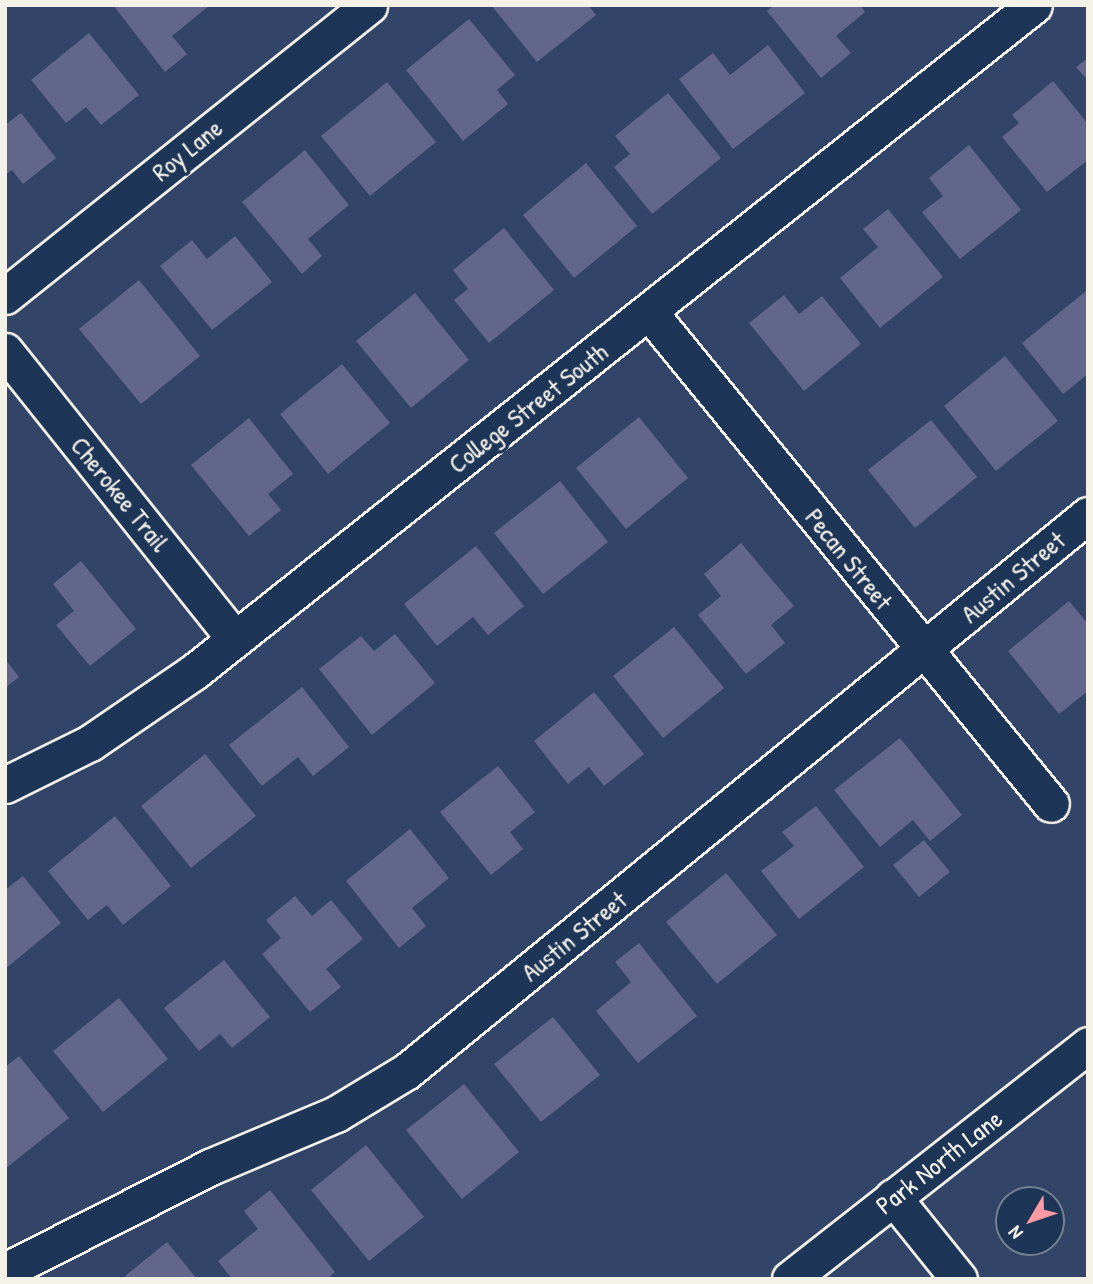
<!DOCTYPE html>
<html>
<head>
<meta charset="utf-8">
<style>
	body { margin:0 }
	#map { position:relative; width:1093px; height:1284px; overflow:hidden; background:#324467; font-family:"Patrick Hand",sans-serif }
	div>[style] { position:absolute }
	[style*='--x'] { left:calc(var(--x)*1px); top:calc(var(--y)*1px); width:calc(var(--w)*1px); rotate:calc(var(--a)*1deg) }
	.building>* { inset:0; background:#62668b }
	.roads { filter:drop-shadow(2px 0 #f4f1e8) drop-shadow(-2px 0 #f4f1e8) drop-shadow(0 2px #f4f1e8) drop-shadow(0 -2px #f4f1e8) }
	.minor>* { height:35px; margin:-17.5px; padding:0 17.5px; transform-origin:17.5px; border-radius:17.5px; background:#1d3557 }
	span { translate:-50% -50%; white-space:nowrap; text-align:center; line-height:1.15; -webkit-text-stroke:7px #1d3557; paint-order:stroke }
	.street-label { font-size:26px; color:#f4f1e8 }
	.frame { position:absolute; inset:0; border:7px solid #f4f1e8; pointer-events:none }
	.north { position:absolute; left:995px; top:1186px; width:70px; height:70px; box-sizing:border-box; background:#1d3557; border:2px solid #738091; border-radius:50%; rotate:231deg; font-size:19px; font-weight:700; line-height:28px; text-align:center; color:#f4f1e8 }
	.north::after { content:''; display:block; margin:auto; width:24px; height:32px; background:#ff9aa2; clip-path:polygon(50% 0,100% 100%,50% 72%,0 100%) }
</style>
</head>
<body>
<div id="map">
	<div class="building">
		<div style="clip-path:polygon(113px 5px,210px 5px,172px 36px,187px 54px,165px 72px)"></div>
		<div style="clip-path:polygon(491px 5px,588px 5px,596px 15px,537px 62px)"></div>
		<div style="clip-path:polygon(774px 5px,860px 5px,865px 12px,836px 36px,851px 53px,821px 78px,767px 11px)"></div>
		<div style="clip-path:polygon(469px 19px,515px 75px,497px 90px,508px 104px,463px 141px,406px 70px)"></div>
		<div style="clip-path:polygon(89px 33px,139px 95px,101px 125px,86px 107px,66px 123px,31px 80px)"></div>
		<div style="clip-path:polygon(768px 45px,805px 93px,733px 149px,679px 79px,713px 53px,730px 75px)"></div>
		<div style="clip-path:polygon(1088px 58px,1088px 81px,1076px 67px)"></div>
		<div style="clip-path:polygon(1053px 81px,1088px 124px,1088px 160px,1047px 192px,1002px 137px,1019px 123px,1012px 115px)"></div>
		<div style="clip-path:polygon(387px 82px,436px 142px,370px 196px,321px 136px)"></div>
		<div style="clip-path:polygon(668px 93px,721px 158px,652px 214px,614px 167px,630px 154px,615px 136px)"></div>
		<div style="clip-path:polygon(21px 113px,56px 158px,23px 184px,12px 170px,5px 175px,5px 125px)"></div>
		<div style="clip-path:polygon(969px 145px,1021px 210px,960px 259px,922px 212px,943px 196px,929px 178px)"></div>
		<div style="clip-path:polygon(305px 150px,349px 205px,308px 239px,322px 256px,302px 274px,242px 202px)"></div>
		<div style="clip-path:polygon(586px 163px,637px 226px,574px 278px,523px 215px)"></div>
		<div style="clip-path:polygon(888px 209px,943px 277px,880px 328px,840px 278px,878px 247px,863px 229px)"></div>
		<div style="clip-path:polygon(504px 228px,554px 290px,489px 343px,454px 300px,468px 289px,453px 270px)"></div>
		<div style="clip-path:polygon(235px 236px,272px 282px,212px 330px,160px 266px,192px 240px,207px 259px)"></div>
		<div style="clip-path:polygon(139px 280px,200px 356px,141px 404px,79px 329px)"></div>
		<div style="clip-path:polygon(1086px 291px,1088px 374px,1063px 394px,1022px 343px)"></div>
		<div style="clip-path:polygon(415px 293px,469px 360px,411px 408px,356px 341px)"></div>
		<div style="clip-path:polygon(784px 295px,799px 314px,822px 296px,861px 344px,804px 391px,749px 323px)"></div>
		<div style="clip-path:polygon(1005px 356px,1058px 421px,996px 471px,944px 406px)"></div>
		<div style="clip-path:polygon(342px 364px,390px 423px,328px 474px,280px 414px)"></div>
		<div style="clip-path:polygon(639px 417px,688px 478px,626px 529px,576px 468px)"></div>
		<div style="clip-path:polygon(249px 418px,293px 474px,268px 494px,281px 510px,249px 536px,191px 465px)"></div>
		<div style="clip-path:polygon(931px 420px,977px 477px,915px 528px,868px 470px)"></div>
		<div style="clip-path:polygon(560px 481px,608px 542px,543px 594px,494px 533px)"></div>
		<div style="clip-path:polygon(741px 543px,794px 606px,771px 625px,785px 643px,746px 674px,698px 615px,721px 596px,704px 574px)"></div>
		<div style="clip-path:polygon(476px 546px,524px 606px,488px 635px,473px 617px,437px 646px,404px 604px)"></div>
		<div style="clip-path:polygon(81px 561px,136px 629px,90px 666px,56px 625px,74px 611px,53px 584px)"></div>
		<div style="clip-path:polygon(1069px 601px,1088px 624px,1088px 691px,1059px 714px,1008px 651px)"></div>
		<div style="clip-path:polygon(674px 627px,724px 688px,663px 738px,613px 676px)"></div>
		<div style="clip-path:polygon(395px 634px,435px 683px,372px 735px,319px 669px,361px 636px,374px 651px)"></div>
		<div style="clip-path:polygon(5px 659px,19px 677px,5px 688px)"></div>
		<div style="clip-path:polygon(302px 687px,349px 747px,313px 776px,298px 757px,262px 786px,229px 745px)"></div>
		<div style="clip-path:polygon(594px 692px,644px 754px,604px 786px,589px 767px,568px 784px,534px 741px)"></div>
		<div style="clip-path:polygon(900px 738px,962px 815px,930px 841px,913px 820px,880px 847px,834px 790px)"></div>
		<div style="clip-path:polygon(205px 754px,256px 816px,191px 868px,141px 806px)"></div>
		<div style="clip-path:polygon(498px 766px,535px 812px,510px 832px,523px 849px,491px 875px,440px 812px)"></div>
		<div style="clip-path:polygon(816px 806px,864px 867px,799px 919px,761px 871px,794px 846px,782px 832px)"></div>
		<div style="clip-path:polygon(115px 816px,171px 886px,123px 925px,107px 905px,88px 920px,48px 871px)"></div>
		<div style="clip-path:polygon(410px 829px,449px 878px,412px 908px,426px 926px,399px 948px,346px 881px)"></div>
		<div style="clip-path:polygon(924px 840px,950px 872px,919px 897px,893px 865px)"></div>
		<div style="clip-path:polygon(726px 873px,777px 935px,717px 984px,666px 922px)"></div>
		<div style="clip-path:polygon(23px 876px,61px 923px,5px 969px,5px 890px)"></div>
		<div style="clip-path:polygon(295px 896px,312px 916px,331px 900px,363px 939px,326px 969px,341px 987px,310px 1012px,262px 954px,281px 938px,266px 920px)"></div>
		<div style="clip-path:polygon(639px 943px,697px 1016px,638px 1063px,596px 1011px,631px 982px,615px 962px)"></div>
		<div style="clip-path:polygon(224px 960px,270px 1017px,232px 1048px,220px 1034px,199px 1051px,164px 1008px)"></div>
		<div style="clip-path:polygon(119px 998px,168px 1059px,103px 1112px,53px 1051px)"></div>
		<div style="clip-path:polygon(553px 1017px,600px 1075px,541px 1122px,494px 1064px)"></div>
		<div style="clip-path:polygon(19px 1056px,69px 1118px,5px 1169px,5px 1067px)"></div>
		<div style="clip-path:polygon(464px 1084px,519px 1152px,462px 1199px,406px 1130px)"></div>
		<div style="clip-path:polygon(366px 1145px,424px 1217px,369px 1261px,311px 1190px)"></div>
		<div style="clip-path:polygon(270px 1190px,335px 1272px,327px 1279px,232px 1279px,218px 1261px,258px 1229px,244px 1211px)"></div>
		<div style="clip-path:polygon(167px 1242px,197px 1279px,127px 1279px,125px 1276px)"></div>
	</div>
	<div class="roads">
		<div class="minor">
			<div style="--x:5;--y:296;--w:466;--a:-38.6"></div>
			<div style="--x:649;--y:312;--w:635;--a:50.75"></div>
			<div style="--x:5;--y:351;--w:367;--a:51.4"></div>
			<div style="--x:5;--y:785;--w:95;--a:-26.3"></div>
			<div style="--x:90;--y:743;--w:127;--a:-34.4"></div>
			<div style="--x:195;--y:671;--w:1071;--a:-38.44"></div>
			<div style="--x:893;--y:1197;--w:105;--a:51.2"></div>
			<div style="--x:5;--y:1271;--w:230;--a:-26.9"></div>
			<div style="--x:210;--y:1167;--w:137;--a:-22.8"></div>
			<div style="--x:336;--y:1114;--w:83;--a:-31.2"></div>
			<div style="--x:407;--y:1071;--w:879;--a:-39.23"></div>
			<div style="--x:790;--y:1279;--w:379;--a:-38.1"></div>
		</div>
	</div>
	<div class="street-label">
		<span style="left:187px;top:150px;rotate:-39deg">Roy Lane</span>
		<span style="left:528px;top:408px;rotate:-38deg">College Street South</span>
		<span style="left:120px;top:494px;rotate:51deg">Cherokee Trail</span>
		<span style="left:849px;top:559px;rotate:51deg">Pecan Street</span>
		<span style="left:1013px;top:577px;rotate:-40deg">Austin Street</span>
		<span style="left:574px;top:936px;rotate:-39deg">Austin Street</span>
		<span style="left:939px;top:1162px;rotate:-38deg">Park North Lane</span>
	</div>
	<div class="frame"></div>
	<div class="north">N</div>
</div>
</body>
</html>
